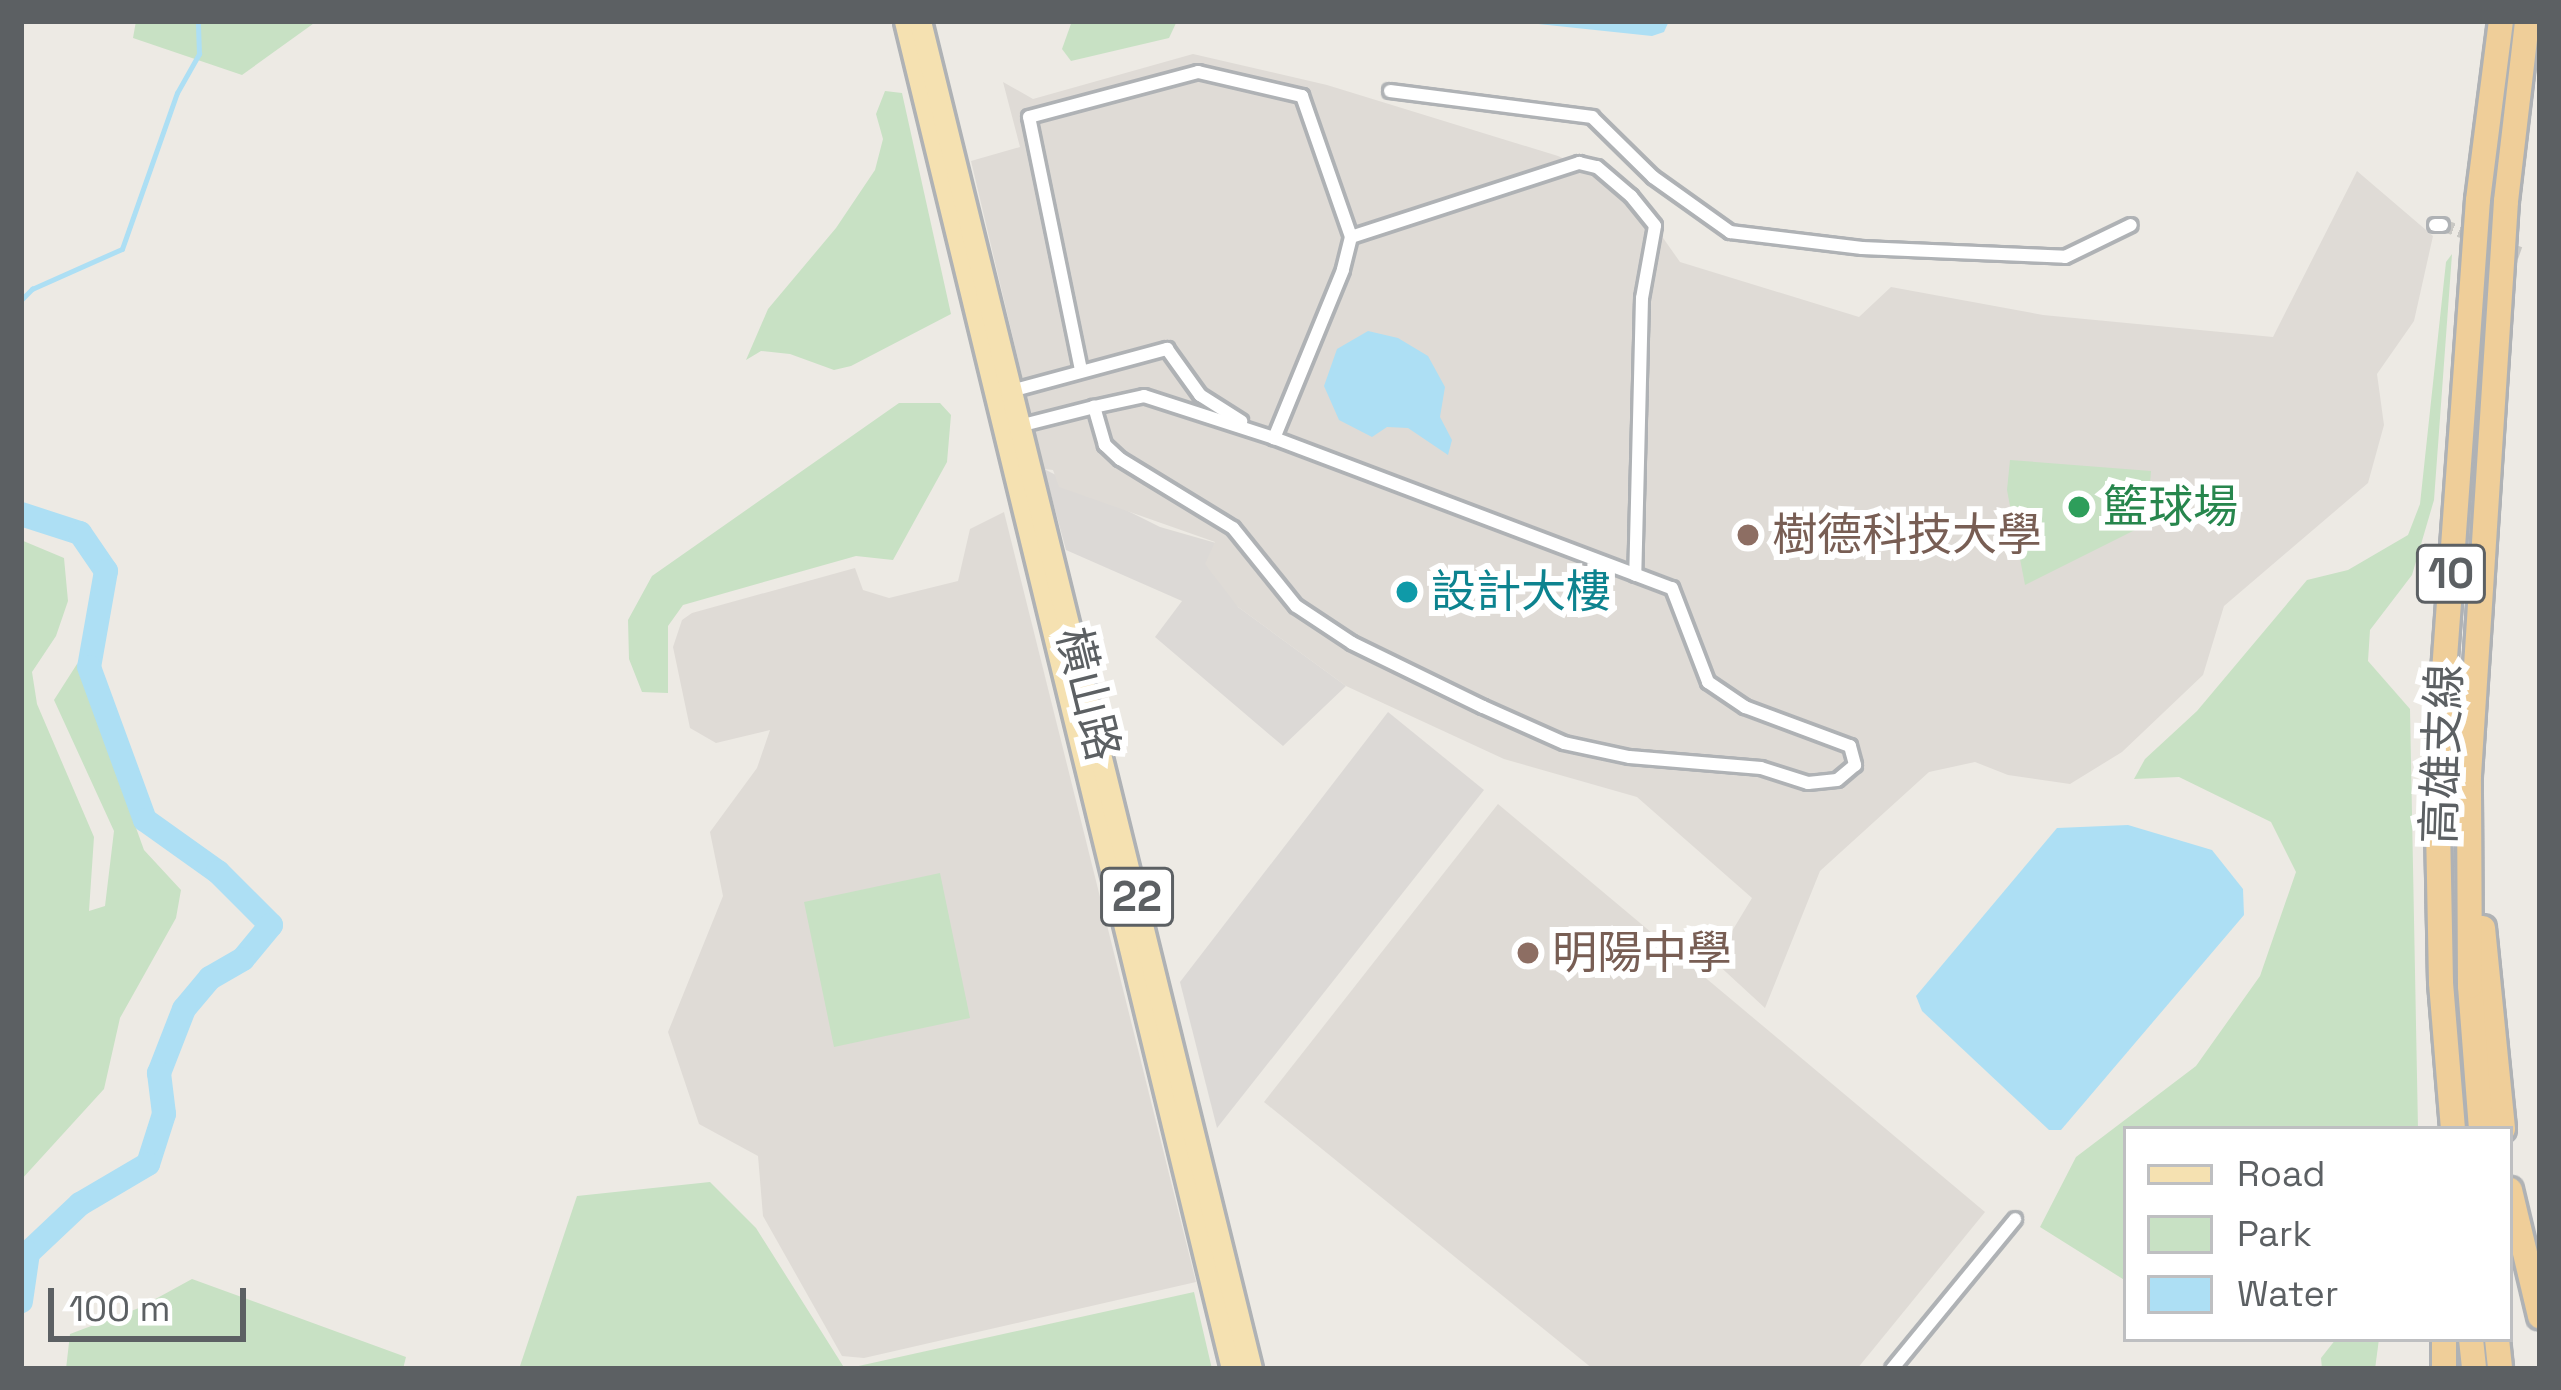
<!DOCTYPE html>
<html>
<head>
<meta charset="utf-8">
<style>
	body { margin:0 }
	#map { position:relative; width:2561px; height:1390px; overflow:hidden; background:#edeae4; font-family:"Space Grotesk","Noto Sans TC",sans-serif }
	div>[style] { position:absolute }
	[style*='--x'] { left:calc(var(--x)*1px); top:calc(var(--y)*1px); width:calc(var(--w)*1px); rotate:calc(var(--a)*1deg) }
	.industrial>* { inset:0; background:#dcd9d6 }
	.education>* { inset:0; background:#dfdbd6 }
	.green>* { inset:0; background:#c8e1c4 }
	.water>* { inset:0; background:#addff4 }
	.stream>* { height:4.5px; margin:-2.25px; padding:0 2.25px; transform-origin:2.25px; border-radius:2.25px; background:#addff4 }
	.river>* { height:24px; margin:-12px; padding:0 12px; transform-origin:12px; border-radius:12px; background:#addff4 }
	.street-tunnel>* { height:12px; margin-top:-6px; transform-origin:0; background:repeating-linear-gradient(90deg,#c9c8c4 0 12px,transparent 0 18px) }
	.roads { filter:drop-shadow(3px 0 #afb2b5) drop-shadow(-3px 0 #afb2b5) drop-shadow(0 3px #afb2b5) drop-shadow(0 -3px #afb2b5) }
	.street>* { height:12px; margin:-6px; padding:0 6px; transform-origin:6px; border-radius:6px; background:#fff }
	.primary>* { height:21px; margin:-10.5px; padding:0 10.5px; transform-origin:10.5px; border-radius:10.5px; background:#f5e1b1 }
	.highway>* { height:24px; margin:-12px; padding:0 12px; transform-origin:12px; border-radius:12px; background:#efce99 }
	.dots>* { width:33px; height:33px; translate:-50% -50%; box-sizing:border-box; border:6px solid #fff; border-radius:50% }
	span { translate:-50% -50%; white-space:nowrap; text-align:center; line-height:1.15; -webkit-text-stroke:12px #fff; paint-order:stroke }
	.shield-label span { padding:3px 9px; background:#fff; border:3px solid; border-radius:9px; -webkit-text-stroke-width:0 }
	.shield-label { font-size:42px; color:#5c6063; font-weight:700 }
	.leisure-label { font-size:45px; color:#27864d }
	.left { translate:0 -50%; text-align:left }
	.education-label { font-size:45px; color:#785e54 }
	.culture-label { font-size:45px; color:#0d838f }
	.street-label { font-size:45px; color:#5c6063 }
	.frame { position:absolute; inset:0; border:24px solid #5c6063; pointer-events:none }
	.legend { position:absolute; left:2123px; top:1126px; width:390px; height:216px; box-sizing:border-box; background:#fff; border:3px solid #bebfc1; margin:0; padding:15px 21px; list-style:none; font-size:36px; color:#5c6063 }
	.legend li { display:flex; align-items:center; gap:24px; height:60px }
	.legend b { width:60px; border:3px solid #bebfc1 }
	.scale { position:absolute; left:48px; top:1288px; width:198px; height:54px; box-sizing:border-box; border:6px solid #5c6063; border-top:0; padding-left:15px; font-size:36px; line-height:42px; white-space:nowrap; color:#5c6063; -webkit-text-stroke:9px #fff; paint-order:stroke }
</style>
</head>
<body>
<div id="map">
	<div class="industrial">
		<div style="clip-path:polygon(1044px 469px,1160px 527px,1216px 543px,1238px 607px,1346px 686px,1283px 746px,1155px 637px,1182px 601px,1066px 550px)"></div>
		<div style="clip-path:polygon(1388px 712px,1484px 790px,1217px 1128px,1180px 982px)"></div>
	</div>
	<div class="education">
		<div style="clip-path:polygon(1193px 54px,1327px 85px,1558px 156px,1630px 191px,1680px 262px,1859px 317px,1891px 287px,2043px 315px,2273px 337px,2357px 171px,2433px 236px,2414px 321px,2377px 374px,2384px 425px,2368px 483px,2224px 606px,2203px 675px,2122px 752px,2070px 784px,2008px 775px,1975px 762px,1929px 772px,1820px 871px,1765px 1008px,1714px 961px,1752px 898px,1637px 797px,1504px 759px,1346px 686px,1238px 607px,1205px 564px,1215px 542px,1059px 487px,1053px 470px,1044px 469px,971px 161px,1020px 147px,1003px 82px,1033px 99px)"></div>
		<div style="clip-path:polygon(1004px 512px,1196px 1282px,864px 1358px,842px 1356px,763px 1216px,758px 1156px,699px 1124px,668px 1032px,723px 896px,710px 832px,757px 768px,770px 730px,716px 743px,690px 728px,673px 647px,682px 620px,692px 613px,855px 568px,863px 590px,889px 598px,958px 581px,970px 529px)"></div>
		<div style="clip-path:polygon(1498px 804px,1985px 1212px,1857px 1369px,1593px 1369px,1264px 1102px)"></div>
	</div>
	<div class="green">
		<div style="clip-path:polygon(136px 21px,317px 21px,242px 75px,133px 38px)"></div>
		<div style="clip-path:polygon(1072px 21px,1177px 21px,1169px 38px,1071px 61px,1062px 49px)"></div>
		<div style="clip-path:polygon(885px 91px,902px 93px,951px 314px,851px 366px,834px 370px,790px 354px,761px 351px,746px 360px,768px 309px,836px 228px,875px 170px,883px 139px,876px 114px)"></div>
		<div style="clip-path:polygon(2452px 254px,2434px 500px,2412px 575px,2370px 630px,2368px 661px,2410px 709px,2418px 1129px,2126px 1129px,2126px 1281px,2040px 1227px,2076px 1157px,2196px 1066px,2260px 976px,2296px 872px,2271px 822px,2179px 777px,2134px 779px,2145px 759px,2197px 711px,2307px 580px,2348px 570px,2408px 535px,2420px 504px,2446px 262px)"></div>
		<div style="clip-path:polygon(899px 403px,940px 403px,951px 415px,947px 462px,893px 560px,856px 556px,683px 605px,668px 626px,668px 693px,642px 692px,629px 659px,628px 620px,652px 576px)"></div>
		<div style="clip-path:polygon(2010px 460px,2151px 471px,2147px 524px,2025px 585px,2007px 490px)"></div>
		<div style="clip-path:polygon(21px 540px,64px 558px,68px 601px,56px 636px,32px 672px,37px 704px,94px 837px,89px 911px,105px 906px,114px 831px,54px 700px,77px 664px,144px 850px,181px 890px,176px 918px,120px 1018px,104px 1089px,21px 1180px)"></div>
		<div style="clip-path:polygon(940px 873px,970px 1018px,834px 1047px,804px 902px)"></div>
		<div style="clip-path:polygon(710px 1182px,756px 1228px,845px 1369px,1194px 1292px,1212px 1369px,519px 1369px,577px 1196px)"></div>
		<div style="clip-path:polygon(192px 1279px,406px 1357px,403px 1369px,66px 1369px,70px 1334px,139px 1308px)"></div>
		<div style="clip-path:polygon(2336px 1339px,2379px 1339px,2375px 1369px,2322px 1369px,2321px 1358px)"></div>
	</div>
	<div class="water">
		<div style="clip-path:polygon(1511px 21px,1669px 21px,1664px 32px,1652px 36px)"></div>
		<div style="clip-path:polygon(1368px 331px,1398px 338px,1428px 356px,1445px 387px,1440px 417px,1452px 440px,1448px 455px,1408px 428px,1387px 427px,1372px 437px,1339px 420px,1324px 386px,1337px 349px)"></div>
		<div style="clip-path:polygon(2128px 825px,2212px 850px,2243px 889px,2244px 915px,2061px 1130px,2049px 1130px,1922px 1011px,1916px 996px,2057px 828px)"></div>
	</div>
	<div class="stream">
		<div style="--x:21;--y:300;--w:16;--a:-45"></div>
		<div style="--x:32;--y:289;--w:98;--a:-24"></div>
		<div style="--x:122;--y:249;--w:165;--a:-70.6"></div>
		<div style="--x:177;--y:93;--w:45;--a:-60.6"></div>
		<div style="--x:199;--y:54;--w:33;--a:-92"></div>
	</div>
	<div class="river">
		<div style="--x:21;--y:514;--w:62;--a:17.9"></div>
		<div style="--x:80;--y:533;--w:46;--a:55.6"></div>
		<div style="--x:106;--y:571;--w:97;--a:100"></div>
		<div style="--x:89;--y:667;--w:163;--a:69.9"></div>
		<div style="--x:145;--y:820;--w:90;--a:35.5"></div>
		<div style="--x:218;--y:872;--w:75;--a:45"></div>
		<div style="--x:271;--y:925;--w:44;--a:129.5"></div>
		<div style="--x:243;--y:959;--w:38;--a:150"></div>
		<div style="--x:210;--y:978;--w:40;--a:130"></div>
		<div style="--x:184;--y:1009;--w:69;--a:111.3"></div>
		<div style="--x:159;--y:1073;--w:41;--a:83"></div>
		<div style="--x:164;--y:1114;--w:52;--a:107.7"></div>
		<div style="--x:148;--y:1164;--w:79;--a:149.5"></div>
		<div style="--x:80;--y:1204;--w:71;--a:136.7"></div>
		<div style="--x:28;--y:1253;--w:49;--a:98.3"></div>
	</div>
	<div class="street-tunnel">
		<div style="--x:2442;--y:225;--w:83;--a:19.7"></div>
	</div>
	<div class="roads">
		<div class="street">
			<div style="--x:1390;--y:91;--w:204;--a:7.3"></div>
			<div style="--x:1592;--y:117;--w:86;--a:44.5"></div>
			<div style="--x:1653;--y:177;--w:95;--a:35.5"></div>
			<div style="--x:1730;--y:232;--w:133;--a:6.9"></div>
			<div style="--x:1862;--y:248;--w:203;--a:2.5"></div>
			<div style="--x:2065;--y:257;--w:73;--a:-25.9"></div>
			<div style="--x:2435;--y:225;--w:7;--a:0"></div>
			<div style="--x:1351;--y:237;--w:240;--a:-18"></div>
			<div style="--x:1579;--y:163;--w:18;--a:13"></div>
			<div style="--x:1597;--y:167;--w:45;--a:40.5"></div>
			<div style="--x:1631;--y:196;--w:38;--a:51"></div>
			<div style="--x:1655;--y:226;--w:73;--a:100.2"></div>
			<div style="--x:1642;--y:298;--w:277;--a:91.4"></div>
			<div style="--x:1081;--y:370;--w:258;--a:-101.6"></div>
			<div style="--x:1029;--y:117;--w:175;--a:-14.9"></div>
			<div style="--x:1198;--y:72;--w:107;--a:13"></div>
			<div style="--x:1302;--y:96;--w:149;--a:70.8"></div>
			<div style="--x:1351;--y:237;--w:34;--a:104"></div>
			<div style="--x:1343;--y:270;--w:182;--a:112.3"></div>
			<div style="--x:1011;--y:391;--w:162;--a:-15.1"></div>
			<div style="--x:1167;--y:349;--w:57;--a:54.3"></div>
			<div style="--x:1200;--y:395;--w:49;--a:32.4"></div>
			<div style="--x:1019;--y:426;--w:77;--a:-14.2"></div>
			<div style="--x:1094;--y:407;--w:51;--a:-12.4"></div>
			<div style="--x:1144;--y:396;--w:137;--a:17.9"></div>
			<div style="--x:1274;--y:438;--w:425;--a:20.7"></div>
			<div style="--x:1672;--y:588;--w:101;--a:69"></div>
			<div style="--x:1708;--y:682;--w:45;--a:34"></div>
			<div style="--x:1745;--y:707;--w:112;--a:20.4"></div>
			<div style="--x:1850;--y:746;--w:20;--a:75"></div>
			<div style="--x:1855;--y:765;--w:23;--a:140"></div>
			<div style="--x:1837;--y:780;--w:29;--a:174"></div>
			<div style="--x:1808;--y:783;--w:49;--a:-162.3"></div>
			<div style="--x:1761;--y:768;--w:132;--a:-175.2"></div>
			<div style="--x:1629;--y:757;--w:66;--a:-167.8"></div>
			<div style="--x:1564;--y:743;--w:89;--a:-156"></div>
			<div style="--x:1483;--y:707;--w:146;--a:-154"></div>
			<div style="--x:1352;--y:643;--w:67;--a:-146.5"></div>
			<div style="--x:1296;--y:606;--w:100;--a:-128.9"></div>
			<div style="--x:1233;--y:528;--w:132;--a:-148.6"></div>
			<div style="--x:1120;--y:459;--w:21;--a:-137"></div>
			<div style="--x:1105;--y:445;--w:40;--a:-106"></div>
			<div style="--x:1892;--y:1369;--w:194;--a:-50.6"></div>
		</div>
		<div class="primary">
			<div style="--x:905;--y:21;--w:1387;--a:76.36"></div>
			<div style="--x:920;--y:21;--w:1388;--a:76.2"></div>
		</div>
		<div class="highway">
			<div style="--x:2483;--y:928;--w:202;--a:84.3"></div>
			<div style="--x:2453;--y:1129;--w:147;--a:-94.7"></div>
			<div style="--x:2441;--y:982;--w:213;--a:-91.1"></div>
			<div style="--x:2437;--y:769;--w:570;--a:-85.88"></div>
			<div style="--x:2478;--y:200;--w:180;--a:-82.7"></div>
			<div style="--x:2481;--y:1129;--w:143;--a:-94.4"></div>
			<div style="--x:2470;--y:986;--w:211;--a:-90.3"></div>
			<div style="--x:2469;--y:775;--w:575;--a:-86.31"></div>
			<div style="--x:2506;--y:201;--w:181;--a:-83.3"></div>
			<div style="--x:2510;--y:1190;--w:130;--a:76.6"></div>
			<div style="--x:2444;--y:1339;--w:30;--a:90"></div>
			<div style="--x:2471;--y:1339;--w:30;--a:84"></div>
			<div style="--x:2497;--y:1339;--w:30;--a:84"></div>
		</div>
	</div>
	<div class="dots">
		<div style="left:2079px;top:507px;background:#2e9e5b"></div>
		<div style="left:1748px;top:535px;background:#8d6e63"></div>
		<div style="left:1407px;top:592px;background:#0f9aa8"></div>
		<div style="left:1528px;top:953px;background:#8d6e63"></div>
	</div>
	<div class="shield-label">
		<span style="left:2451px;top:574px">10</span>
		<span style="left:1137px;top:897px">22</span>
	</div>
	<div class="leisure-label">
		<span class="left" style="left:2103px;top:507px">籃球場</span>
	</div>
	<div class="education-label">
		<span class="left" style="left:1772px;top:535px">樹德科技大學</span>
		<span class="left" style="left:1552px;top:953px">明陽中學</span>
	</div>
	<div class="culture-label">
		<span class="left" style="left:1431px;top:592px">設計大樓</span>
	</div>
	<div class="street-label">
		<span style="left:1088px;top:694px;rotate:76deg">橫山路</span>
		<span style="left:2442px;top:754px;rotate:-88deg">高雄支線</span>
	</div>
	<div class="frame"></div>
	<ul class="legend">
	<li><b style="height:15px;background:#f5e1b1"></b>Road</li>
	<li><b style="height:33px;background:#c8e1c4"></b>Park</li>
	<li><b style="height:33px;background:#addff4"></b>Water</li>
	</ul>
	<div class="scale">100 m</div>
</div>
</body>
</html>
